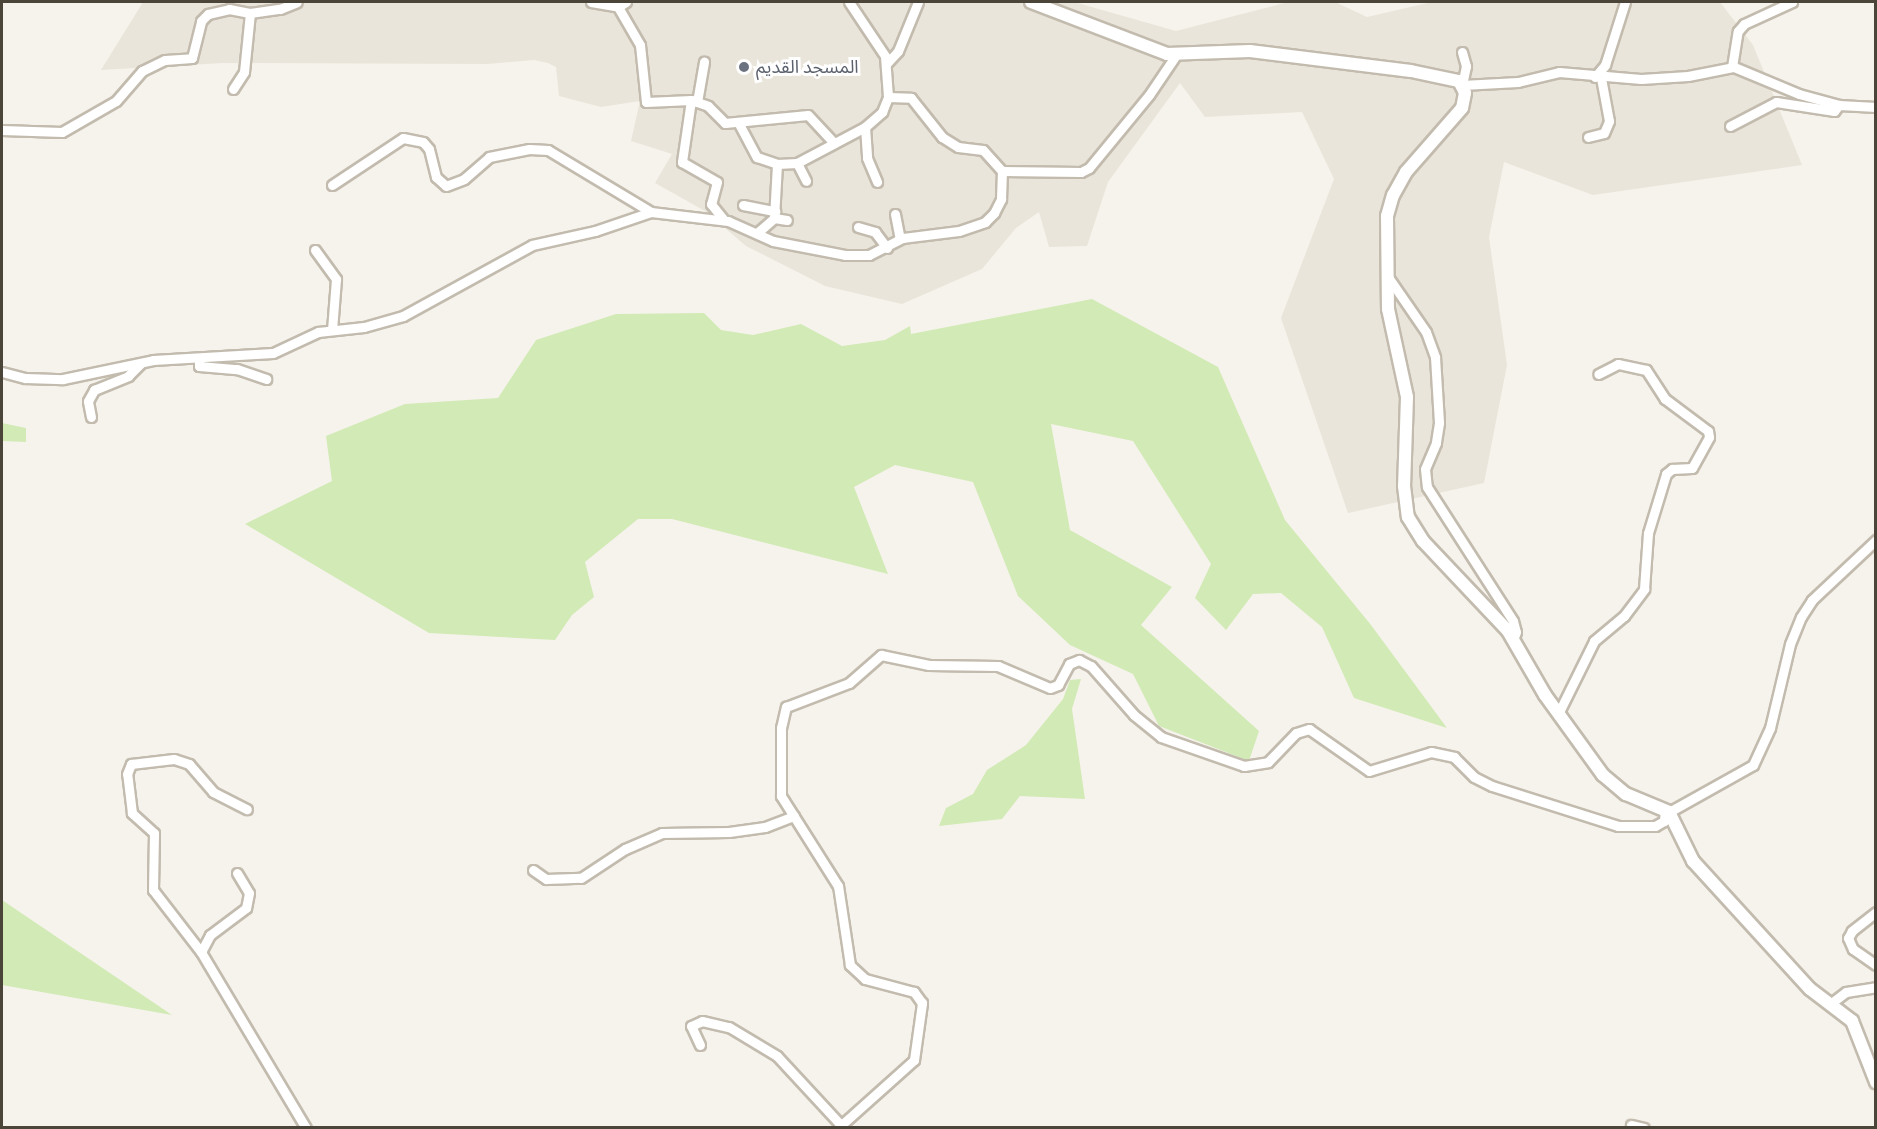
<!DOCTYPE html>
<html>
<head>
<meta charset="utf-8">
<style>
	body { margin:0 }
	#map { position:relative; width:1877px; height:1129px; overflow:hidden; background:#f6f3ec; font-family:Signika,"Noto Sans Arabic",sans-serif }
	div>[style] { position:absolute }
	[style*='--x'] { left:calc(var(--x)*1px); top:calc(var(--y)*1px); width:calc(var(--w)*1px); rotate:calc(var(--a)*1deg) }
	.residential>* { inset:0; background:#eae5da }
	.green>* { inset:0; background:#d2eab5 }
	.roads { filter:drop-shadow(2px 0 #c2bbae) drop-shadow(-2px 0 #c2bbae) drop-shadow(0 2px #c2bbae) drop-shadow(0 -2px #c2bbae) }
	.minor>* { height:9px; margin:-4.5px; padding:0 4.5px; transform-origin:4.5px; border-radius:4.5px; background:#fff }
	.tertiary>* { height:12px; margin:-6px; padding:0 6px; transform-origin:6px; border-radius:6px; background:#fff }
	.dots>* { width:16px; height:16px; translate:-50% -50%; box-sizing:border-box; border:3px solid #fff; border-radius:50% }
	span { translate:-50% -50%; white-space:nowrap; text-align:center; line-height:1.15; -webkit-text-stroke:6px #fff; paint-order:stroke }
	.worship-label { font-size:18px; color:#5b616d }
	.left { translate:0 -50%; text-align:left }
	.frame { position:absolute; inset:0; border:3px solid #4b4439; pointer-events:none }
</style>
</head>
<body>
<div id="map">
	<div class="residential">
		<div style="clip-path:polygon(143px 2px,1074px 2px,1176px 31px,1288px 2px,1335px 2px,1367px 17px,1432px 2px,1720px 2px,1753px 45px,1802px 165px,1593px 195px,1504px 162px,1489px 237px,1507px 365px,1484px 483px,1348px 513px,1281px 318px,1334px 179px,1302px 112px,1205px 117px,1180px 83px,1108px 182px,1087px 246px,1049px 247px,1039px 212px,1016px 228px,982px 269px,902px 304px,825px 286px,746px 246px,705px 211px,655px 183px,672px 154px,631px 141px,640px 101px,601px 107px,559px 96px,556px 67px,548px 63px,534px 60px,487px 64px,223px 63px,101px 70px)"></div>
	</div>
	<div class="green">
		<div style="clip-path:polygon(1092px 299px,1218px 367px,1285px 520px,1371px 625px,1447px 728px,1354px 698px,1322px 627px,1281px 593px,1253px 594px,1226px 630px,1195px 598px,1211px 564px,1133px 441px,1051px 424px,1070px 530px,1172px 587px,1141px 625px,1259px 731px,1249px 761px,1159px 726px,1133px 674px,1070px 645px,1018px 596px,973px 482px,895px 465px,854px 487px,888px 574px,672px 519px,638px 519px,585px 562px,594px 597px,572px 615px,555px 640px,429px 633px,245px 524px,332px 481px,326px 436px,405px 404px,498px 398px,536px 340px,616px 314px,704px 313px,721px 330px,753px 335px,801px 324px,842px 346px,885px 340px,910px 326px,911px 334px)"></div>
		<div style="clip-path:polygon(2px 423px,26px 428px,26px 442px,2px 441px)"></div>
		<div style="clip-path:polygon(1081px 679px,1072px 709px,1085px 799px,1020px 796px,1002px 819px,939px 826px,946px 808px,973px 794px,987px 770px,1026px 745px,1063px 699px,1070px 680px)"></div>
		<div style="clip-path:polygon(2px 900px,172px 1015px,2px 985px)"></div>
	</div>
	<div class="roads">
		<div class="minor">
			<div style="--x:591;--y:2;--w:27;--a:10"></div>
			<div style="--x:626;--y:2;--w:9;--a:148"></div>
			<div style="--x:618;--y:7;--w:44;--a:59.9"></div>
			<div style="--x:640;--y:45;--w:57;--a:84"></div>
			<div style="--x:646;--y:102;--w:45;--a:-2.5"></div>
			<div style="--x:691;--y:100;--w:18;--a:19"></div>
			<div style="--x:708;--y:106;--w:24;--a:45"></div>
			<div style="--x:725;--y:123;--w:83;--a:-5.5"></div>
			<div style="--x:808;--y:115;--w:37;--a:47"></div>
			<div style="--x:849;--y:2;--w:65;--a:56.3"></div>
			<div style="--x:885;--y:56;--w:41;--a:85.8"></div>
			<div style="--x:888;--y:97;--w:23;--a:2"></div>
			<div style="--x:911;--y:98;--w:50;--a:51.5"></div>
			<div style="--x:942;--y:137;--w:19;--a:32"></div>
			<div style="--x:958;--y:147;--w:25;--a:7"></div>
			<div style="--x:983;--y:150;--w:28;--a:48"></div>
			<div style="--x:1002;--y:171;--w:79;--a:0.7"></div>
			<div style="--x:1081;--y:172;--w:9;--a:-27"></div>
			<div style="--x:1089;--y:168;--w:94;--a:-50.6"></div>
			<div style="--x:1149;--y:95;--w:48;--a:-56"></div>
			<div style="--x:1462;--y:52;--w:15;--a:74"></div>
			<div style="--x:1466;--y:66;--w:19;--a:102"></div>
			<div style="--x:1462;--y:85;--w:56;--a:-3.1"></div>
			<div style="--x:1518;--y:82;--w:42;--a:-13.7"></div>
			<div style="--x:1559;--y:72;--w:82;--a:4.9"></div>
			<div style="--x:1641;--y:79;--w:47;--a:-3.7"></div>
			<div style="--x:1688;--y:76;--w:47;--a:-11.1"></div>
			<div style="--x:1734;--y:67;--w:70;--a:22.6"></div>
			<div style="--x:1799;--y:94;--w:41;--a:15.4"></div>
			<div style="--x:1839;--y:105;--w:37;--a:3"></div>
			<div style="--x:887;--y:63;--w:16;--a:-47"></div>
			<div style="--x:898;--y:51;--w:53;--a:-67.8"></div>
			<div style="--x:1732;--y:67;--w:36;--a:-81"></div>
			<div style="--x:1738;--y:31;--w:9;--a:-49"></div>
			<div style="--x:1744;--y:24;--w:53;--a:-24.6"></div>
			<div style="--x:1595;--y:77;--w:16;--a:-50"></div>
			<div style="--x:1605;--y:65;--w:66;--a:-72.4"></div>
			<div style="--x:233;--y:89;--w:20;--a:-57"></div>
			<div style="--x:244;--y:72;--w:59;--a:-84.2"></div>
			<div style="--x:250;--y:13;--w:30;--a:-8"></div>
			<div style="--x:280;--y:9;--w:18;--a:-22"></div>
			<div style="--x:691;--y:100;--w:63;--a:98.3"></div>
			<div style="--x:682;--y:162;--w:40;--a:29.7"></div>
			<div style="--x:717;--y:182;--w:23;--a:105"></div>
			<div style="--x:711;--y:204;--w:21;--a:51"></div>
			<div style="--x:697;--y:102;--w:41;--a:-80.1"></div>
			<div style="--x:738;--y:122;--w:40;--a:62"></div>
			<div style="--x:757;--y:157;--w:21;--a:19"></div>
			<div style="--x:1730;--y:126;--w:52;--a:-27.6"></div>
			<div style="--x:1776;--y:102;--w:59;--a:8.8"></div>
			<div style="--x:1834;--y:111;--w:8;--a:-50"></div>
			<div style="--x:865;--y:127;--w:31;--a:86"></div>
			<div style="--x:867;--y:158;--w:26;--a:67"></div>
			<div style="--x:2;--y:130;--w:60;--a:1.9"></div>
			<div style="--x:62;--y:132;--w:62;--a:-29.9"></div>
			<div style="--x:116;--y:101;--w:40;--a:-49"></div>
			<div style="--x:142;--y:71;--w:25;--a:-26"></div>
			<div style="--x:165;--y:60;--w:27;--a:-4"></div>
			<div style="--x:192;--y:58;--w:38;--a:-76"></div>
			<div style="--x:201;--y:21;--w:10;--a:-45"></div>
			<div style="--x:208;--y:14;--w:22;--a:-13"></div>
			<div style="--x:229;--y:9;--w:21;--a:11"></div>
			<div style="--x:1588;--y:137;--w:16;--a:-14"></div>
			<div style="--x:1604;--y:133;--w:13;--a:-67"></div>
			<div style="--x:1609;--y:121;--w:44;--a:-100.5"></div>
			<div style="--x:797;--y:163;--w:20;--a:63"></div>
			<div style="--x:332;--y:185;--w:85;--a:-33.5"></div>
			<div style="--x:403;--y:138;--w:20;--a:11"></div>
			<div style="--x:423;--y:142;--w:9;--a:49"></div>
			<div style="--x:429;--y:149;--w:29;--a:76"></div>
			<div style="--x:436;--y:177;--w:13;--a:42"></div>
			<div style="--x:446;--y:186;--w:19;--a:-21"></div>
			<div style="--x:464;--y:179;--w:33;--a:-41"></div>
			<div style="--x:489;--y:157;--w:41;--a:-11.3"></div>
			<div style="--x:529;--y:149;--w:19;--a:3"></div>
			<div style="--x:548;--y:150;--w:120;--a:31"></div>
			<div style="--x:743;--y:205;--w:33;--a:11"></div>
			<div style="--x:895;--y:214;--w:25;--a:79"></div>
			<div style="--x:774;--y:218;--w:13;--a:9"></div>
			<div style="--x:858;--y:227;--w:18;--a:16"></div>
			<div style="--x:875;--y:232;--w:20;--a:53"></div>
			<div style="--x:757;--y:233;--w:23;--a:-41"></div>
			<div style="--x:774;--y:218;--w:54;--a:-86.8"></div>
			<div style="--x:777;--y:164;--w:20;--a:-3"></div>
			<div style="--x:797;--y:163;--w:77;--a:-27.9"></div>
			<div style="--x:865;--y:127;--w:23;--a:-41"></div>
			<div style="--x:882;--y:112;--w:16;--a:-68"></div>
			<div style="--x:315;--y:250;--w:36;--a:54"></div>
			<div style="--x:336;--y:279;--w:51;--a:94.5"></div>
			<div style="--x:1386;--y:274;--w:70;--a:55.4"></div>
			<div style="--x:1426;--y:332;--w:27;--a:70"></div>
			<div style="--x:1435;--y:357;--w:66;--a:86.5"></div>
			<div style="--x:1439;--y:423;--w:20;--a:99"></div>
			<div style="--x:1436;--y:443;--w:28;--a:113"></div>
			<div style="--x:1425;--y:469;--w:18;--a:84"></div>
			<div style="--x:1427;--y:487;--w:159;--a:57.3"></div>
			<div style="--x:1513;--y:621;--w:11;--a:75"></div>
			<div style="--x:1516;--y:632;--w:9;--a:111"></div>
			<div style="--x:199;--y:361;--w:5;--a:90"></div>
			<div style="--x:199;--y:366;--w:38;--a:5"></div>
			<div style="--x:237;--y:369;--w:31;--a:19"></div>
			<div style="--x:2;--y:372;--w:24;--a:15"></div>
			<div style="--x:25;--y:378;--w:38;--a:2"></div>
			<div style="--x:63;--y:379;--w:92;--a:-11.9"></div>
			<div style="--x:153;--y:360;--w:120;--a:-3.3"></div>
			<div style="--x:273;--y:353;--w:50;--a:-25"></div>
			<div style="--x:318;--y:332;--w:46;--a:-6.2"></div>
			<div style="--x:364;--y:327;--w:41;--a:-15.8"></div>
			<div style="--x:403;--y:316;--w:147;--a:-28.8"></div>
			<div style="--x:532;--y:245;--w:65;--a:-12.5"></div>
			<div style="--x:595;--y:231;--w:59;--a:-18.7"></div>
			<div style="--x:651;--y:212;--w:78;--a:6.7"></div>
			<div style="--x:728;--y:221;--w:49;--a:24"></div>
			<div style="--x:773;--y:241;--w:73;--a:11"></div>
			<div style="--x:845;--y:255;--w:24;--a:0"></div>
			<div style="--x:869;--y:255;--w:38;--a:-27"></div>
			<div style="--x:903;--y:238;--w:56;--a:-7.1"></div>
			<div style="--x:959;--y:231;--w:28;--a:-19"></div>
			<div style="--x:985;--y:222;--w:13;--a:-45"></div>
			<div style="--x:994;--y:213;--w:16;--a:-63"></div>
			<div style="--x:1001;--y:199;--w:28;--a:-88"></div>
			<div style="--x:91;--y:417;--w:16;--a:-101"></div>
			<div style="--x:88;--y:401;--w:13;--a:-61"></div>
			<div style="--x:94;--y:390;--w:37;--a:-22"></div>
			<div style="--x:128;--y:376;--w:18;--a:-45"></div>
			<div style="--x:1558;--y:714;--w:81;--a:-63.7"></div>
			<div style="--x:1594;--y:641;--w:39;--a:-40"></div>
			<div style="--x:1624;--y:616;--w:34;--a:-53"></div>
			<div style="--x:1644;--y:589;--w:56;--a:-85.9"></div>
			<div style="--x:1648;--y:533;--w:62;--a:-73"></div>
			<div style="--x:1666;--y:474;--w:8;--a:-40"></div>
			<div style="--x:1672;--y:469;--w:20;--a:-3"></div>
			<div style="--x:1692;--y:468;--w:35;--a:-61"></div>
			<div style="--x:1709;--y:437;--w:6;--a:-99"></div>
			<div style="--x:1708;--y:431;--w:54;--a:-143.3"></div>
			<div style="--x:1665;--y:399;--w:35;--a:-123"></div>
			<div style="--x:1646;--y:370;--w:29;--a:-168"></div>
			<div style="--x:1618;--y:364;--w:22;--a:153"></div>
			<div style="--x:1669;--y:812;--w:96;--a:-29.2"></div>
			<div style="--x:1753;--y:765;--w:41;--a:-65.3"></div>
			<div style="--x:1770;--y:728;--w:86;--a:-76.6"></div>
			<div style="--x:1790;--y:644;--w:29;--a:-68"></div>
			<div style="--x:1801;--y:617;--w:20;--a:-57"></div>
			<div style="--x:1812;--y:600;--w:88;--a:-43.2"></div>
			<div style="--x:533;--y:870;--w:16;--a:35"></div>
			<div style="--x:546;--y:879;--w:35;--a:-2"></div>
			<div style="--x:581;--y:878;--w:53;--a:-33.4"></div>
			<div style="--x:625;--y:849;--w:40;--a:-23.4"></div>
			<div style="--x:662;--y:833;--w:67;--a:-0.9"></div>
			<div style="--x:729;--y:832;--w:36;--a:-8"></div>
			<div style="--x:765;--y:827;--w:31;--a:-21"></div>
			<div style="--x:237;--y:873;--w:23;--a:59"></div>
			<div style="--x:249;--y:893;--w:15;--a:101"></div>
			<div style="--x:246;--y:908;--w:45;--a:143.1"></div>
			<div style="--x:210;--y:935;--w:19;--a:118"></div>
			<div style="--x:201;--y:952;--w:205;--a:59.2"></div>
			<div style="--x:1876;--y:912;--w:31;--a:142"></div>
			<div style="--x:1852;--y:931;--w:8;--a:120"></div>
			<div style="--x:1848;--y:938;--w:12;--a:66"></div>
			<div style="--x:1853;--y:949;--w:28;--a:35"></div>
			<div style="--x:201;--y:952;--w:78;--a:-127.7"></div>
			<div style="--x:153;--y:890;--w:57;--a:-89"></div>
			<div style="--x:154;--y:833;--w:30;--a:-138"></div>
			<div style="--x:132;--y:813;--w:39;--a:-97"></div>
			<div style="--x:127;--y:774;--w:11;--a:-68"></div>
			<div style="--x:131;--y:764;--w:43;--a:-6.6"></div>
			<div style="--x:174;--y:759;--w:16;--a:18"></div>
			<div style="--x:189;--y:764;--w:37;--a:49"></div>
			<div style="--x:213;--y:792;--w:38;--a:27"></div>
			<div style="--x:1830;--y:1004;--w:20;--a:-37"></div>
			<div style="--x:1846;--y:992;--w:30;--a:-9"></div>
			<div style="--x:700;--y:1045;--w:21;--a:-115"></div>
			<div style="--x:691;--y:1026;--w:12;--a:-24"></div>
			<div style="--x:702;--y:1021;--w:28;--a:13"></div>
			<div style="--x:729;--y:1027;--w:56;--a:31.1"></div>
			<div style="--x:777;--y:1056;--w:94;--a:47.2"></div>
			<div style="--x:1631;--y:1125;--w:13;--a:13"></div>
			<div style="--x:838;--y:1128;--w:102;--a:-41.8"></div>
			<div style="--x:914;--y:1060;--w:58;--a:-82"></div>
			<div style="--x:922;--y:1003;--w:14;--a:-126"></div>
			<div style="--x:914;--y:992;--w:51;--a:-165.1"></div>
			<div style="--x:865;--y:979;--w:21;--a:-137"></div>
			<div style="--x:850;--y:965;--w:80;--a:-98.6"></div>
			<div style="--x:838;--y:886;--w:107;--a:-122.3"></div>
			<div style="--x:781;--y:796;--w:68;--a:-90"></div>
			<div style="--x:781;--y:728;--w:22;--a:-77"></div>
			<div style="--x:786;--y:707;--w:67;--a:-20.9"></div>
			<div style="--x:849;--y:683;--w:43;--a:-41.2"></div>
			<div style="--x:881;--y:655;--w:49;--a:11.8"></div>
			<div style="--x:929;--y:665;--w:69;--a:0.8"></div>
			<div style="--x:998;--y:666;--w:56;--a:22.9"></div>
			<div style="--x:1050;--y:688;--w:9;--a:-21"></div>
			<div style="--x:1058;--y:685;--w:24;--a:-62"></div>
			<div style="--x:1069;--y:664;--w:11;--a:-22"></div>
			<div style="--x:1079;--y:660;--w:13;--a:27"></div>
			<div style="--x:1091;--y:666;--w:65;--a:48.7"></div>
			<div style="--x:1134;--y:715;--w:35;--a:39"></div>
			<div style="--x:1161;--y:737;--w:88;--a:19.3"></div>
			<div style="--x:1244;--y:766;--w:24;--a:-9"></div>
			<div style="--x:1268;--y:762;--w:40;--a:-46"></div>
			<div style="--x:1296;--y:733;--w:14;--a:-17"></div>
			<div style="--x:1309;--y:729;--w:73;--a:35"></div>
			<div style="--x:1369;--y:771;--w:65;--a:-17"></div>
			<div style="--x:1431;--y:752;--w:24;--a:12"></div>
			<div style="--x:1454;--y:757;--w:28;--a:45"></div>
			<div style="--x:1474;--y:777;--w:20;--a:27"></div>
			<div style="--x:1492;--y:786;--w:132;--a:17.6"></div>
			<div style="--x:1618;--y:826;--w:37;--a:0"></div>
			<div style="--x:1655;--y:826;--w:10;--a:-29"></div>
			<div style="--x:1664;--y:821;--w:11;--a:-85"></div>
		</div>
		<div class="tertiary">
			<div style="--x:1031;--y:2;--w:146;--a:20.9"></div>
			<div style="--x:1167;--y:54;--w:83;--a:-2.1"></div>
			<div style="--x:1250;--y:51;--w:162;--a:7.1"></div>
			<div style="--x:1411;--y:71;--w:49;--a:11.8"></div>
			<div style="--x:1459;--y:81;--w:13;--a:63"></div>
			<div style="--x:1465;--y:93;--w:15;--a:101"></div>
			<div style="--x:1462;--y:108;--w:85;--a:131.2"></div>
			<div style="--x:1406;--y:172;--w:26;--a:119"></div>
			<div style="--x:1393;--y:195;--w:22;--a:106"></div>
			<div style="--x:1387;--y:216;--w:93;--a:89.4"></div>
			<div style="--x:1388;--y:309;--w:90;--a:77.8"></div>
			<div style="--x:1407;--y:397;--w:89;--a:91.9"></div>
			<div style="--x:1404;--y:486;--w:31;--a:83"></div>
			<div style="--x:1408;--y:517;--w:28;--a:58"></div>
			<div style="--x:1423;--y:541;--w:124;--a:46.6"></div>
			<div style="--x:1508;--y:631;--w:74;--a:60"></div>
			<div style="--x:1545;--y:695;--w:99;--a:54.1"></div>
			<div style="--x:1603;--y:775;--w:30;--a:40"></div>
			<div style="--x:1626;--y:794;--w:47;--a:22.7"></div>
			<div style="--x:1669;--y:812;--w:55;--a:63.9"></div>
			<div style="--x:1693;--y:861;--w:173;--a:47.6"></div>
			<div style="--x:1810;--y:989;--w:53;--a:37.3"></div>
			<div style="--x:1852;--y:1021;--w:66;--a:68.5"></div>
		</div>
	</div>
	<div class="dots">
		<div style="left:744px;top:67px;background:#6b7280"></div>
	</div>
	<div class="worship-label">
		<span class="left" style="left:756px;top:67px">المسجد القديم</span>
	</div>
	<div class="frame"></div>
</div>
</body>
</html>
